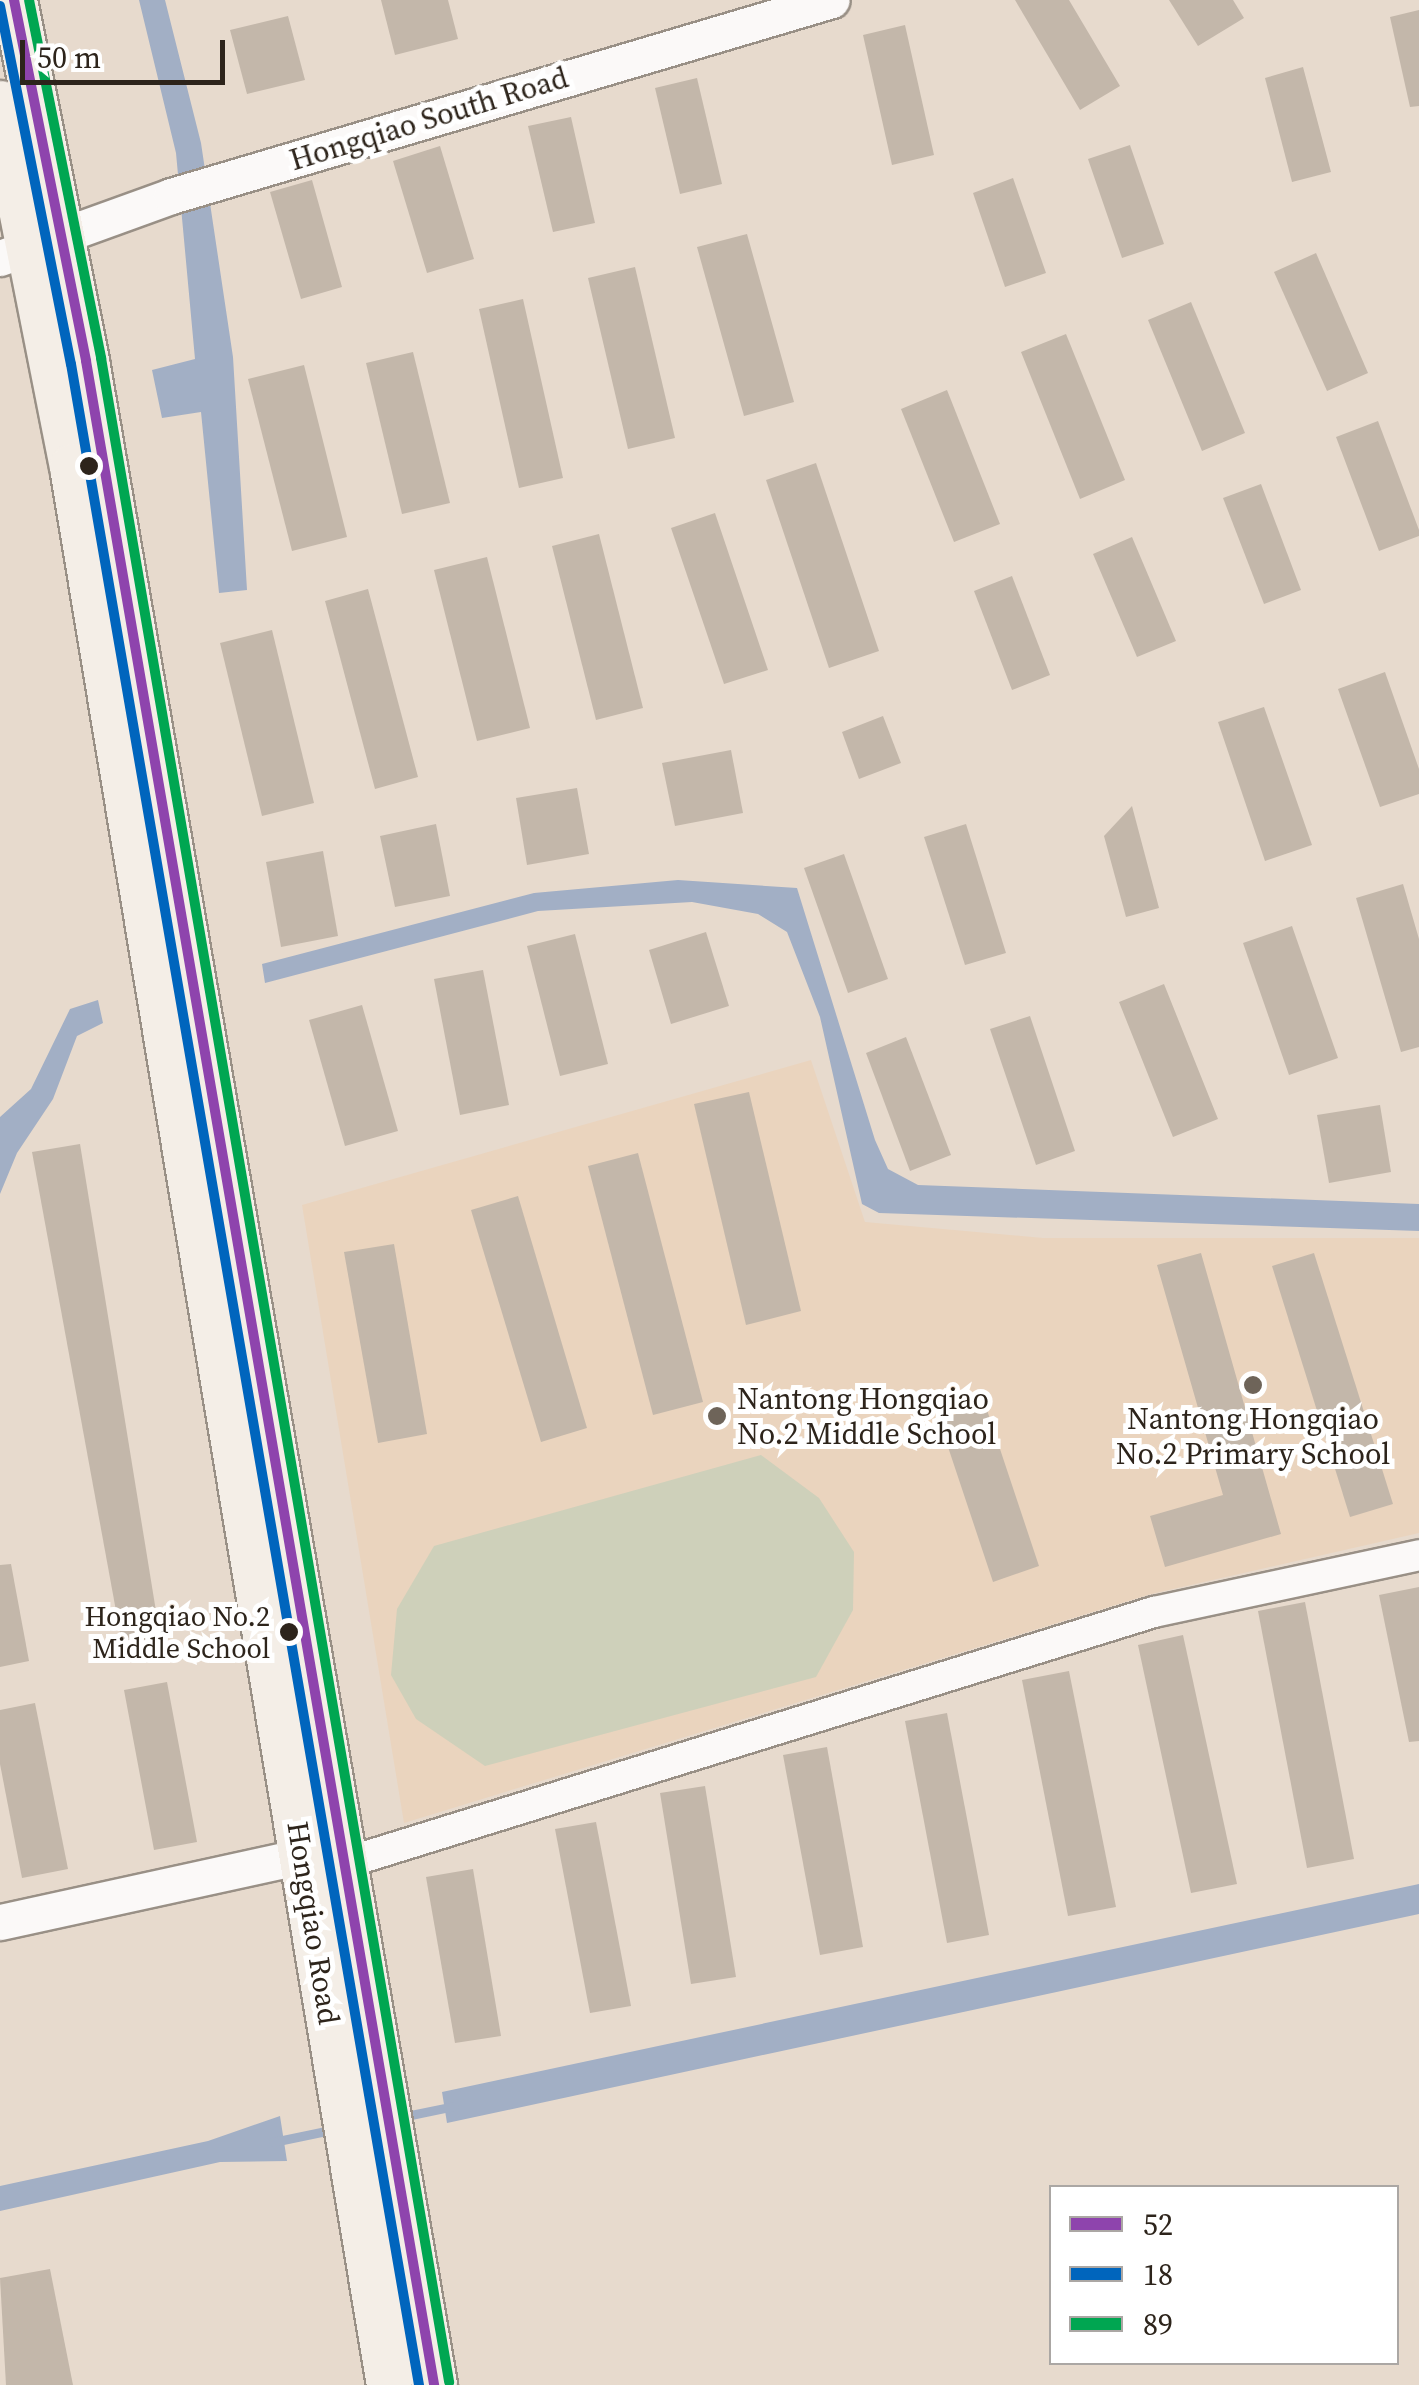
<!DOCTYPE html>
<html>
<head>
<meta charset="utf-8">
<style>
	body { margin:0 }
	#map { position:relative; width:1419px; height:2385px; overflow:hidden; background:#e7dacd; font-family:"Source Serif 4",serif }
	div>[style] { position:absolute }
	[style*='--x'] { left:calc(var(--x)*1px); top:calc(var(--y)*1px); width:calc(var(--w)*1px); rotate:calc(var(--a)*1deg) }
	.built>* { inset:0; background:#ead4be }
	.green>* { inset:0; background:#ced0ba }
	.water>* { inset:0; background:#a2afc5 }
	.stream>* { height:9px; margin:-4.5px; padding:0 4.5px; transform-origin:4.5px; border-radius:4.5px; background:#a2afc5 }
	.building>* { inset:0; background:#c3b7aa }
	.roads { filter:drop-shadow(2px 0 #999086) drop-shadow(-2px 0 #999086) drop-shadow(0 2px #999086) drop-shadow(0 -2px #999086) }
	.minor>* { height:30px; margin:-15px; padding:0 15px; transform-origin:15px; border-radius:15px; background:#fbf9f8 }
	.tertiary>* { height:35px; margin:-17.5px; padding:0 17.5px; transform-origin:17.5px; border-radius:17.5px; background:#fbf9f8 }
	.primary>* { height:45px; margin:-22.5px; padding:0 22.5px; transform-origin:22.5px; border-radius:22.5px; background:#f4eee7 }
	.bus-1>* { height:10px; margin:-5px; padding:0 5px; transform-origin:5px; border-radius:5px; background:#8e44ad }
	.bus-2>* { height:10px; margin:-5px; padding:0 5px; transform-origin:5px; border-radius:5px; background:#0065bd }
	.bus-3>* { height:10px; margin:-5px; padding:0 5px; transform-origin:5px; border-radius:5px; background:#00a651 }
	.dots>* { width:28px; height:28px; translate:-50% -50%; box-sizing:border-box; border:5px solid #fff; border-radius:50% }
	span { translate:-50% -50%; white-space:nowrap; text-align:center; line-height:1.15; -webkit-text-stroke:10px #fff; paint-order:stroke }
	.bus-label { font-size:28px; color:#2d241b }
	.right { translate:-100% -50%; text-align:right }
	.street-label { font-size:30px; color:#2d241b }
	.poi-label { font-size:30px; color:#2d241b }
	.left { translate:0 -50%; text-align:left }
	.legend { position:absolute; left:1049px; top:2185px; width:350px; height:180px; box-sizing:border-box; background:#fff; border:2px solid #aba7a4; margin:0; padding:12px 18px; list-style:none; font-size:30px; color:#2d241b }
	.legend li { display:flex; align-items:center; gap:20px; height:50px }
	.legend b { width:50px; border:2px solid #aba7a4 }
	.scale { position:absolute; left:20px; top:40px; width:205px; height:45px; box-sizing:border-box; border:5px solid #2d241b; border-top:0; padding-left:12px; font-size:30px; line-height:35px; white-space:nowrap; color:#2d241b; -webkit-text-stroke:8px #fff; paint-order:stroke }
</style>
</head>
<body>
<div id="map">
	<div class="built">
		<div style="clip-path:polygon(811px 1060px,865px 1222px,1043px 1238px,1419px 1238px,1419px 1533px,1151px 1594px,404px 1823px,302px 1205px)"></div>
	</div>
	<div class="green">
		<div style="clip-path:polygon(761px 1455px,819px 1498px,854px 1552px,853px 1610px,816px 1677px,485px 1766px,416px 1719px,391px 1675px,397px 1609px,434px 1546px)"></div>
	</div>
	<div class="water">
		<div style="clip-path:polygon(139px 0,165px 0,201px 143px,233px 357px,247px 590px,219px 593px,201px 412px,162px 418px,152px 370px,195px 359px,176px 153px)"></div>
		<div style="clip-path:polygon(678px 880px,797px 888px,875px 1140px,888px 1169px,918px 1185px,1419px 1204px,1419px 1231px,879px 1213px,862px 1204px,820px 1017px,787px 932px,758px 914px,692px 902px,538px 911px,265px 983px,262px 964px,534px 893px)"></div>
		<div style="clip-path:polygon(98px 1000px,103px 1023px,77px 1036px,53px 1099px,17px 1153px,0 1194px,0 1117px,31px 1089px,70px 1009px)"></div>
		<div style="clip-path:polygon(1419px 1884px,1419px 1914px,447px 2123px,442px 2092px)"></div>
		<div style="clip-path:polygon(280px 2116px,287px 2161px,220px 2162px,0 2211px,0 2186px,208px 2141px)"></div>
	</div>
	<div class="stream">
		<div style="--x:401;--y:2117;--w:54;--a:-11.7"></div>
		<div style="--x:273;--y:2142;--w:64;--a:-11.7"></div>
	</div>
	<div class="building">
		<div style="clip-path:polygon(381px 0,448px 0,458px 39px,395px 55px)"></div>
		<div style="clip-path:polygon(1015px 0,1069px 0,1120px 86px,1080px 110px)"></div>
		<div style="clip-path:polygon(1169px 0,1233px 0,1244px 18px,1198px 46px)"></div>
		<div style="clip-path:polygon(1419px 10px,1419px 106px,1410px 107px,1390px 17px)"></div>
		<div style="clip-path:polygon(288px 16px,305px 80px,247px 94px,230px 30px)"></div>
		<div style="clip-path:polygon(905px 25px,934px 155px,892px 165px,863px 35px)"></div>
		<div style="clip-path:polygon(1303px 67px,1331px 172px,1292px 182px,1265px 78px)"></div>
		<div style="clip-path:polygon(697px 78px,722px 184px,680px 194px,655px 88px)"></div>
		<div style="clip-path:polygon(571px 117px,595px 223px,553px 232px,528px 126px)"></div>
		<div style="clip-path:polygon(1130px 145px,1164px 244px,1122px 258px,1088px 159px)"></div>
		<div style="clip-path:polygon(440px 146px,474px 259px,427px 273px,393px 161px)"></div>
		<div style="clip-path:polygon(1013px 178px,1046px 273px,1005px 287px,973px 193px)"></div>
		<div style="clip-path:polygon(312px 180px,342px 287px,301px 299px,270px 192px)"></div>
		<div style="clip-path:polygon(747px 234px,794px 402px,744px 416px,697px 247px)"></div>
		<div style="clip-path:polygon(1316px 253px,1368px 373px,1327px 391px,1274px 272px)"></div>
		<div style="clip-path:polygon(635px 267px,675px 438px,628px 449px,588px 278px)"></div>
		<div style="clip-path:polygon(523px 299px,563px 478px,519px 488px,479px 309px)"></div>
		<div style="clip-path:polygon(1191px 302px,1245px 433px,1202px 451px,1148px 320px)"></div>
		<div style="clip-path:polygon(1066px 334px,1125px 480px,1080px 499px,1021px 352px)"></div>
		<div style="clip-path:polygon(413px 352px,450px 503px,402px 514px,366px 363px)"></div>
		<div style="clip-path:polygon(304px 365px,347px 537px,292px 551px,248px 379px)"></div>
		<div style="clip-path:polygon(947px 390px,1000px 524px,954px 542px,901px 409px)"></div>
		<div style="clip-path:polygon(1378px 421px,1419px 530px,1419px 536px,1379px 551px,1336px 437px)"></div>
		<div style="clip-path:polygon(816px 463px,879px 651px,829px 668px,766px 480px)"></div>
		<div style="clip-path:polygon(1261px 484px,1301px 590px,1264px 604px,1223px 498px)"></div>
		<div style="clip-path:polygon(715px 513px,768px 670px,724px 684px,671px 528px)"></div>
		<div style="clip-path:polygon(599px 534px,643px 708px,596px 720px,552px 546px)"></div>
		<div style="clip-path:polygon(1132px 537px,1176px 641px,1137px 657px,1093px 554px)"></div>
		<div style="clip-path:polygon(487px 557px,530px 728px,477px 741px,434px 570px)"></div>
		<div style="clip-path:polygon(1012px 576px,1050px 675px,1012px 690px,974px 591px)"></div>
		<div style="clip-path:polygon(368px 589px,418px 777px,375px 789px,325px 601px)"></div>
		<div style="clip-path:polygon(272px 630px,314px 803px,262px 816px,220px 643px)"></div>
		<div style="clip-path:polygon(1385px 672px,1419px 769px,1419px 794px,1380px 807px,1338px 689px)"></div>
		<div style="clip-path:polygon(1264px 707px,1312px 845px,1265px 861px,1218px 722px)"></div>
		<div style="clip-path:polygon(883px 716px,901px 763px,859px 779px,842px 732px)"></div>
		<div style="clip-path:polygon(731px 750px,743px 813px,675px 826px,662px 763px)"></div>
		<div style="clip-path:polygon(577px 788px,589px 854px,527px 865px,516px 798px)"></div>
		<div style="clip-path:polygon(1132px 806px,1159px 908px,1126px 917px,1104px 836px)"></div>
		<div style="clip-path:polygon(436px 824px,450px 896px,395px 907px,380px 836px)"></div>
		<div style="clip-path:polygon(966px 824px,1006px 953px,965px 965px,924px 837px)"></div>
		<div style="clip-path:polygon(323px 851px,338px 936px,281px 947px,266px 862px)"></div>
		<div style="clip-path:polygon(844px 854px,888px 979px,848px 993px,804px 868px)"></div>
		<div style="clip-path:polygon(1403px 884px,1419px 939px,1419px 1047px,1401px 1052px,1356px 898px)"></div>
		<div style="clip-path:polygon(1292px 926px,1338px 1058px,1289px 1075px,1243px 943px)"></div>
		<div style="clip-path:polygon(706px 932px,729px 1006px,671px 1024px,649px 950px)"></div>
		<div style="clip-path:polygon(575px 934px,608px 1064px,560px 1076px,527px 946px)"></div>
		<div style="clip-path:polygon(483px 970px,509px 1105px,460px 1115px,434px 979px)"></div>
		<div style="clip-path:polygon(1164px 984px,1218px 1119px,1173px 1137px,1119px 1002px)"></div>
		<div style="clip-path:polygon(362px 1005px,398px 1131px,345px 1146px,309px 1020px)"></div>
		<div style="clip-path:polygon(1030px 1016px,1075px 1151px,1036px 1165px,990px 1029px)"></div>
		<div style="clip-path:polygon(906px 1037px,951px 1155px,910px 1171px,866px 1053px)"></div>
		<div style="clip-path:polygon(749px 1092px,801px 1311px,746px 1325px,694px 1104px)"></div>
		<div style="clip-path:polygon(1380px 1105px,1391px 1172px,1329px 1183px,1317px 1115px)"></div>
		<div style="clip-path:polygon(80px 1144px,161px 1642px,123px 1649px,32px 1152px)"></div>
		<div style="clip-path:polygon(638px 1153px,703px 1402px,653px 1415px,588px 1166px)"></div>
		<div style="clip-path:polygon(518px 1196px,587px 1428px,541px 1442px,471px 1210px)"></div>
		<div style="clip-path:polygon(394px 1244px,427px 1434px,378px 1443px,344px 1252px)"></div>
		<div style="clip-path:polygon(1201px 1253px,1281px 1534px,1165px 1567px,1150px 1516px,1223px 1495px,1157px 1265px)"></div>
		<div style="clip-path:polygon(1314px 1253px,1393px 1504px,1350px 1517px,1272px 1266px)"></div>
		<div style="clip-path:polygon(985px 1404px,1039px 1566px,993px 1582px,939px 1420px)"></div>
		<div style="clip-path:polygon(11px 1564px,29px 1661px,0 1667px,0 1565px)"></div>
		<div style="clip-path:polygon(1419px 1587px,1419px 1741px,1409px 1742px,1379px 1595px)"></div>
		<div style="clip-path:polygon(1305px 1602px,1354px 1859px,1307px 1868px,1258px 1611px)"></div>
		<div style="clip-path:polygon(1183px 1635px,1237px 1884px,1191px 1893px,1138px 1645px)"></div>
		<div style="clip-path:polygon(1069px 1671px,1116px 1907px,1068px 1916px,1022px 1680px)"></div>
		<div style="clip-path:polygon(167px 1682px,197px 1842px,154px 1850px,124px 1690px)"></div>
		<div style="clip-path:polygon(35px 1703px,68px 1869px,22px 1878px,0 1764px,0 1710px)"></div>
		<div style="clip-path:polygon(947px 1713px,989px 1935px,947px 1943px,905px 1721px)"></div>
		<div style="clip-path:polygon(827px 1747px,863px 1947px,820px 1955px,783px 1755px)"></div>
		<div style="clip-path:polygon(705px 1786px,736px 1977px,691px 1984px,660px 1793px)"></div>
		<div style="clip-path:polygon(596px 1822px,631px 2006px,590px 2013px,555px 1829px)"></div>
		<div style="clip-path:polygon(473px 1869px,501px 2036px,455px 2043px,426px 1877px)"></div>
		<div style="clip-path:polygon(50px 2269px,73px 2385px,6px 2385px,0 2278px)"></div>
	</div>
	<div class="roads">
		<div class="minor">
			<div style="--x:345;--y:1863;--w:847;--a:-17.24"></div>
			<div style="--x:1154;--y:1612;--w:271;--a:-12.1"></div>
		</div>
		<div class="tertiary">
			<div style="--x:0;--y:258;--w:182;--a:-19.9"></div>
			<div style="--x:171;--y:196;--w:689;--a:-16.52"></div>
			<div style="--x:0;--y:1922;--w:309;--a:-12.3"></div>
		</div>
		<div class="primary">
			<div style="--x:14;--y:0;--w:368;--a:78.7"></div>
			<div style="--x:86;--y:361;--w:2054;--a:80.24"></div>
			<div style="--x:0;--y:103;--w:370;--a:78.8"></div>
			<div style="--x:72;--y:466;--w:1945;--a:80.62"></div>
		</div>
	</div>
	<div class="bus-1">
		<div style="--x:14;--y:0;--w:368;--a:78.7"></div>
		<div style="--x:86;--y:361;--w:2054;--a:80.24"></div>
	</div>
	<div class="bus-2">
		<div style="--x:0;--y:6;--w:365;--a:78.8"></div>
		<div style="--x:71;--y:364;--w:2051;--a:80.23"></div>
	</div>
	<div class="bus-3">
		<div style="--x:29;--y:0;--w:365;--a:78.6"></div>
		<div style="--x:101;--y:358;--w:2054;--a:80.24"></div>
	</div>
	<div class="dots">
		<div style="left:89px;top:466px;background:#2d241b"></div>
		<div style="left:1253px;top:1385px;background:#6e6459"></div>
		<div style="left:717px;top:1416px;background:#6e6459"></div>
		<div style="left:289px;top:1632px;background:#2d241b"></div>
	</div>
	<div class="bus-label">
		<span class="right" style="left:270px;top:1632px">Hongqiao No.2<br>Middle School</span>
	</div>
	<div class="street-label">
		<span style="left:429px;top:119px;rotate:-17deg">Hongqiao South Road</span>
		<span style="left:313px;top:1923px;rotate:81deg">Hongqiao Road</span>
	</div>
	<div class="poi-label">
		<span class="left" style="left:737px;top:1416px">Nantong Hongqiao<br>No.2 Middle School</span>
		<span style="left:1253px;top:1436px">Nantong Hongqiao<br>No.2 Primary School</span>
	</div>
	<ul class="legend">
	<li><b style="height:12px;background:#8e44ad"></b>52</li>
	<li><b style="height:12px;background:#0065bd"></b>18</li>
	<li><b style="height:12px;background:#00a651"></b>89</li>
	</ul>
	<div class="scale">50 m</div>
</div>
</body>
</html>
